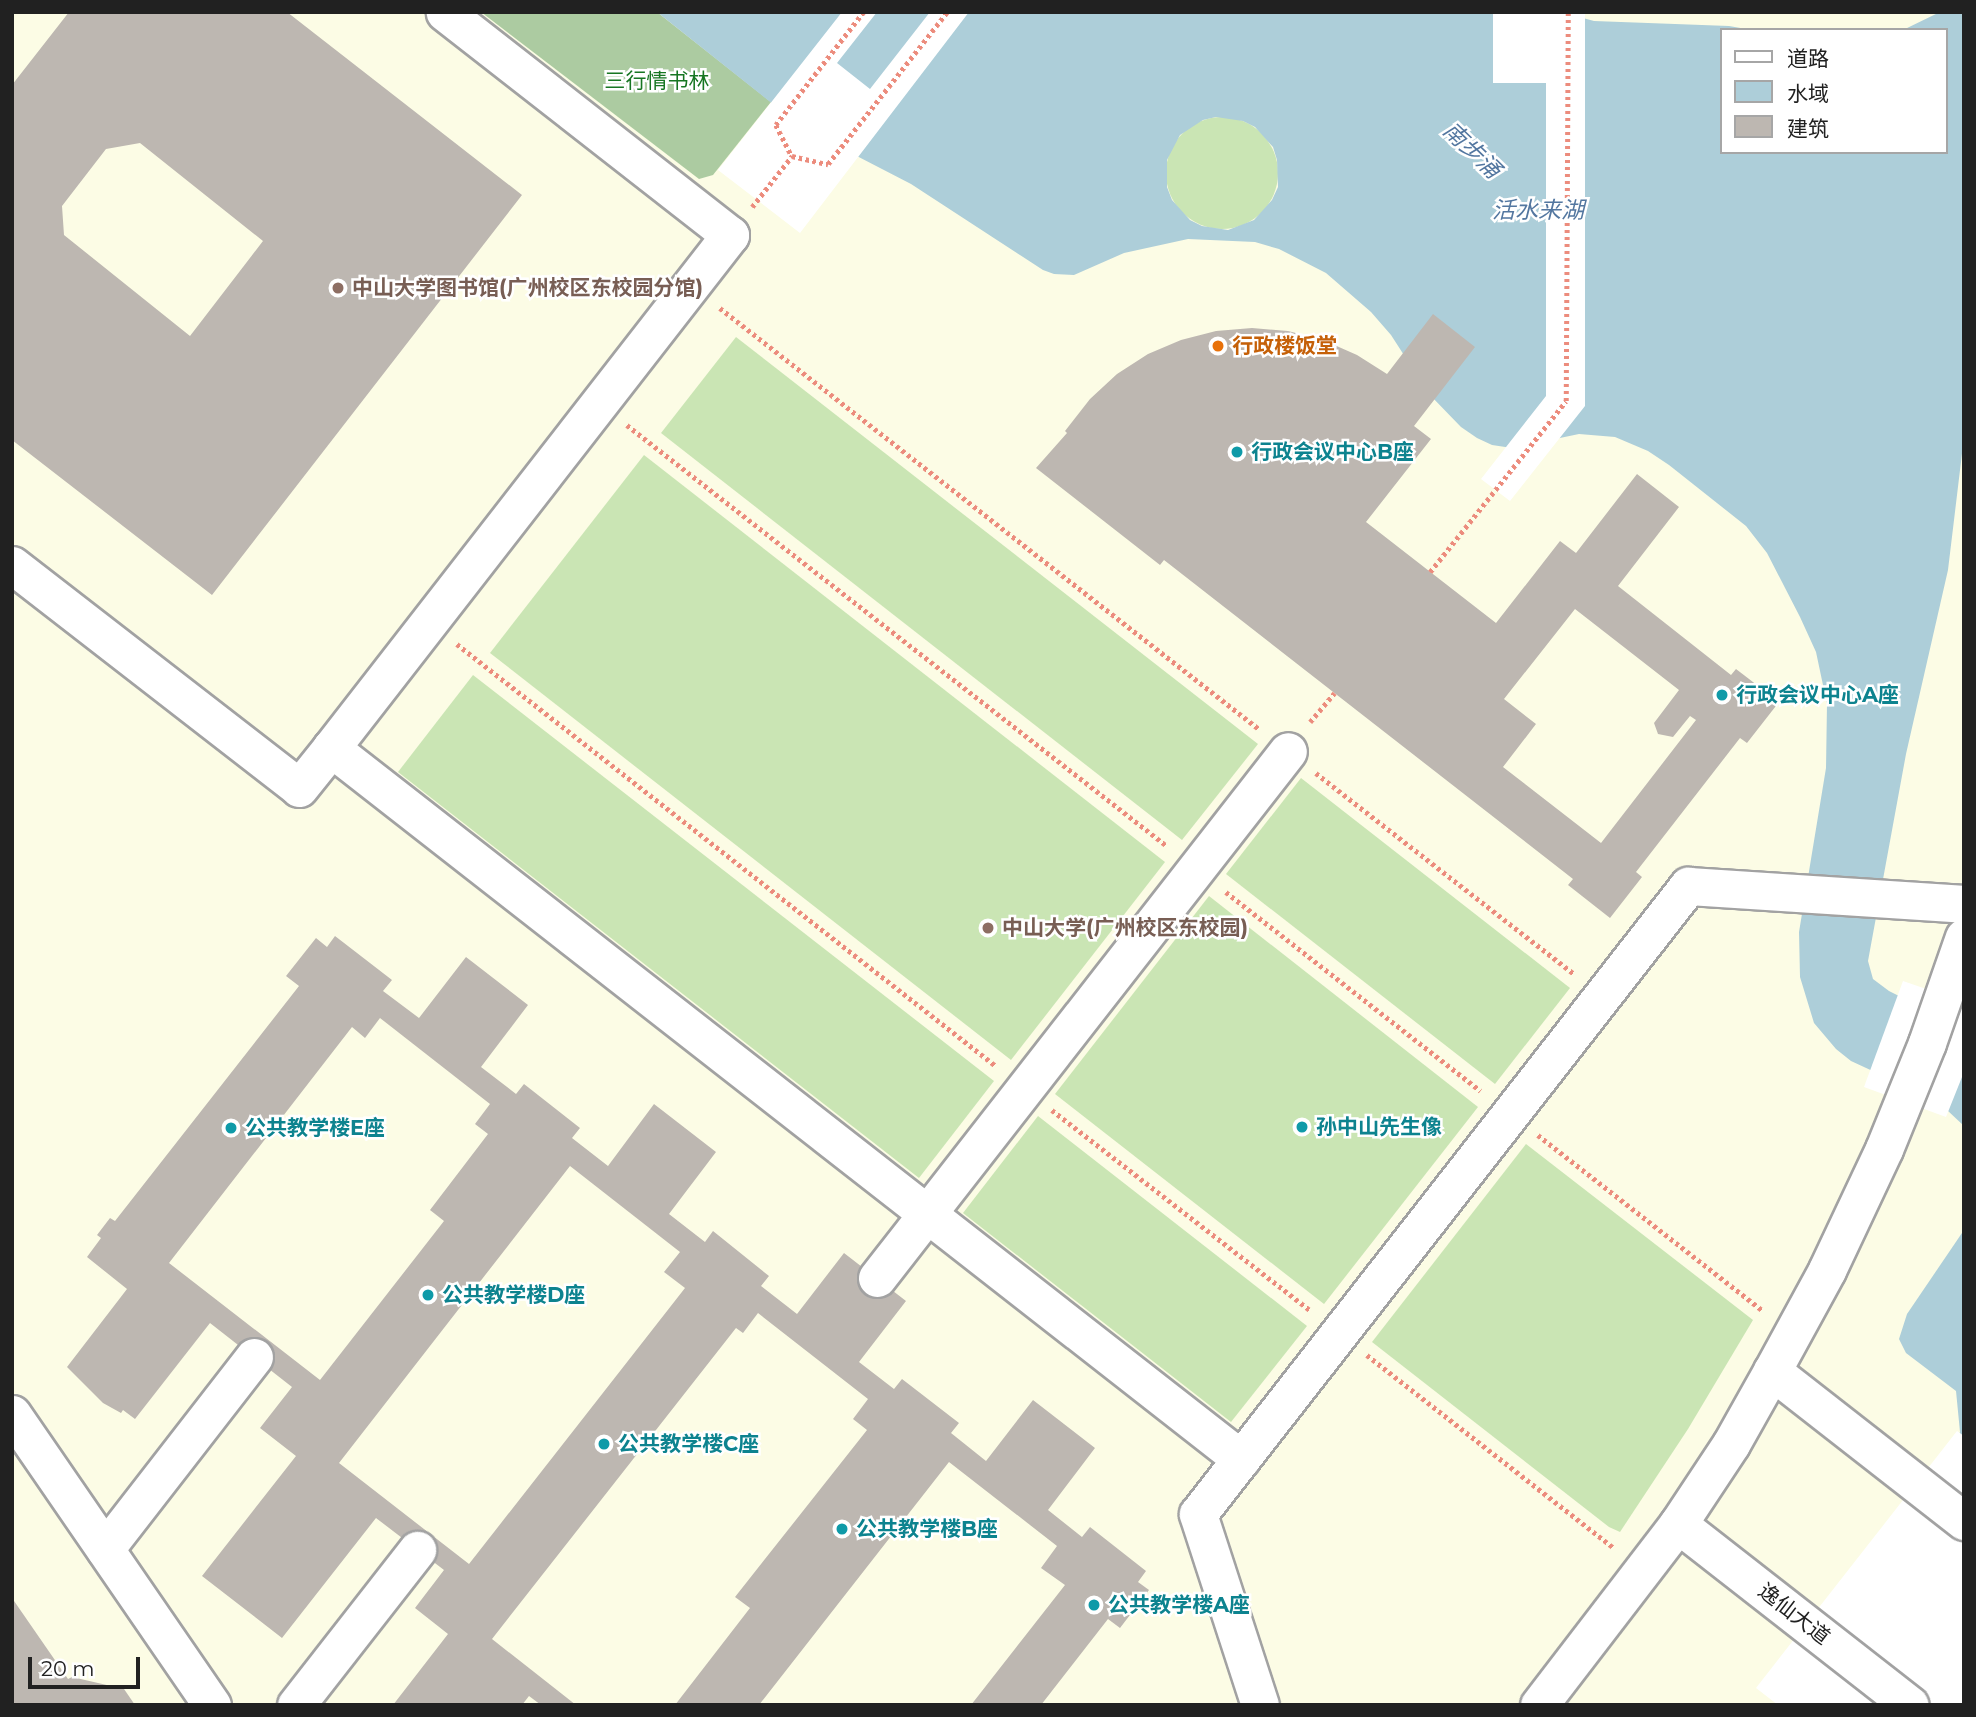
<!DOCTYPE html>
<html>
<head>
<meta charset="utf-8">
<style>
	body { margin:0 }
	#map { position:relative; width:1976px; height:1717px; overflow:hidden; background:#f0eee8; font-family:Montserrat,"Noto Sans SC",sans-serif }
	div>[style] { position:absolute }
	[style*='--x'] { left:calc(var(--x)*1px); top:calc(var(--y)*1px); width:calc(var(--w)*1px); rotate:calc(var(--a)*1deg) }
	.education>* { inset:0; background:#fcfce5 }
	.grass>* { inset:0; background:#cae5b4 }
	.round { border-radius:50% }
	.forest>* { inset:0; background:#accba1 }
	.water>* { inset:0; background:#adced9 }
	.pier>* { inset:0; background:#fff }
	.building>* { inset:0; background:#bdb7b1 }
	.path>* { height:4.5px; margin-top:-2.25px; transform-origin:0; background:repeating-linear-gradient(90deg,#ec8c7d 0 3.5px,transparent 0 7px) }
	.roads { filter:drop-shadow(2px 0 #a2a2a2) drop-shadow(-2px 0 #a2a2a2) drop-shadow(0 2px #a2a2a2) drop-shadow(0 -2px #a2a2a2) }
	.minor>* { height:37px; margin:-18.5px; padding:0 18.5px; transform-origin:18.5px; border-radius:18.5px; background:#fff }
	.dots>* { width:19px; height:19px; translate:-50% -50%; box-sizing:border-box; border:4px solid #fff; border-radius:50% }
	span { translate:-50% -50%; white-space:nowrap; text-align:center; line-height:1.15; -webkit-text-stroke:5px #fff; paint-order:stroke }
	.park-label { font-size:21px; color:#177622 }
	.education-label { font-size:21px; color:#785e54; font-weight:700 }
	.left { translate:0 -50%; text-align:left }
	.food-label { font-size:21px; color:#c56008; font-weight:700 }
	.culture-label { font-size:21px; color:#0d838f; font-weight:700 }
	.street-label { font-size:21px; color:#212121 }
	.water-label { font-size:23px; color:#5377a0; font-style:italic }
	.frame { position:absolute; inset:0; border:14px solid #212121; pointer-events:none }
	.legend { position:absolute; left:1720px; top:28px; width:228px; height:126px; box-sizing:border-box; background:#fff; border:2px solid #a6a6a6; margin:0; padding:9px 12px; list-style:none; font-size:21px; color:#212121 }
	.legend li { display:flex; align-items:center; gap:14px; height:35px }
	.legend b { width:35px; border:2px solid #a6a6a6 }
	.scale { position:absolute; left:28px; top:1657px; width:112px; height:32px; box-sizing:border-box; border:4px solid #212121; border-top:0; padding-left:9px; font-size:21px; line-height:24px; white-space:nowrap; color:#212121; -webkit-text-stroke:5px #fff; paint-order:stroke }
</style>
</head>
<body>
<div id="map">
	<div class="education">
		<div style="clip-path:polygon(evenodd,12px 12px,1964px 12px,1964px 1705px,12px 1705px,12px 12px,1722px 30px,1946px 30px,1946px 152px,1722px 152px,1722px 30px)"></div>
	</div>
	<div class="grass">
		<div class="round" style="left:1166px;top:117px;width:112px;height:112px"></div>
		<div style="clip-path:polygon(736px 337px,1258px 744px,1182px 840px,661px 433px)"></div>
		<div style="clip-path:polygon(644px 455px,1165px 862px,1011px 1060px,490px 653px)"></div>
		<div style="clip-path:polygon(473px 675px,994px 1081px,919px 1178px,398px 772px)"></div>
		<div style="clip-path:polygon(1301px 778px,1570px 988px,1495px 1084px,1226px 874px)"></div>
		<div style="clip-path:polygon(1209px 896px,1478px 1107px,1324px 1304px,1055px 1094px)"></div>
		<div style="clip-path:polygon(1038px 1116px,1307px 1326px,1231px 1422px,963px 1213px)"></div>
		<div style="clip-path:polygon(1526px 1144px,1753px 1320px,1688px 1429px,1620px 1532px,1609px 1527px,1372px 1342px)"></div>
	</div>
	<div class="forest">
		<div style="clip-path:polygon(481px 12px,657px 12px,771px 102px,713px 175px,699px 179px)"></div>
	</div>
	<div class="water">
		<div style="clip-path:polygon(evenodd,657px 12px,1561px 12px,1594px 21px,1729px 26px,1752px 30px,1722px 30px,1722px 152px,1946px 152px,1946px 30px,1903px 30px,1940px 12px,1964px 12px,1964px 437px,1948px 570px,1906px 754px,1868px 961px,1873px 979px,1889px 991px,1899px 996px,1964px 1006px,1964px 1126px,1947px 1110px,1918px 1092px,1851px 1061px,1836px 1049px,1814px 1023px,1800px 977px,1799px 932px,1826px 768px,1827px 704px,1816px 652px,1800px 617px,1767px 553px,1746px 526px,1669px 465px,1648px 451px,1615px 437px,1579px 434px,1512px 448px,1492px 445px,1477px 438px,1461px 427px,1429px 394px,1391px 335px,1371px 312px,1326px 273px,1279px 249px,1255px 242px,1188px 239px,1124px 253px,1074px 275px,1054px 274px,1043px 270px,911px 184px,851px 153px,774px 105px,657px 12px,1216px 117px,1243px 121px,1255px 127px,1273px 147px,1277px 160px,1278px 187px,1272px 200px,1254px 220px,1228px 230px,1202px 226px,1190px 220px,1172px 200px,1167px 187px,1167px 160px,1180px 135px,1203px 120px,1216px 117px)"></div>
		<div style="clip-path:polygon(1964px 1230px,1964px 1705px,1806px 1705px,1901px 1567px,1960px 1432px,1956px 1391px,1906px 1353px,1899px 1339px,1907px 1314px)"></div>
	</div>
	<div class="pier">
		<div style="clip-path:polygon(842px 12px,877px 12px,837px 63px,870px 89px,930px 12px,969px 12px,800px 233px,718px 170px)"></div>
		<div style="clip-path:polygon(1493px 12px,1585px 12px,1585px 406px,1510px 501px,1481px 479px,1546px 396px,1546px 83px,1493px 83px)"></div>
		<div style="clip-path:polygon(1903px 981px,1964px 1002px,1964px 1072px,1946px 1117px,1864px 1087px)"></div>
		<div style="clip-path:polygon(1957px 1431px,1964px 1436px,1964px 1705px,1778px 1705px,1756px 1688px)"></div>
	</div>
	<div class="building">
		<div style="clip-path:polygon(evenodd,69px 12px,287px 12px,522px 195px,212px 595px,12px 440px,12px 85px,69px 12px,140px 143px,263px 241px,190px 336px,64px 235px,62px 206px,106px 149px,140px 143px)"></div>
		<div style="clip-path:polygon(evenodd,1433px 314px,1475px 347px,1414px 426px,1431px 439px,1366px 522px,1496px 623px,1560px 541px,1576px 553px,1637px 474px,1679px 507px,1618px 586px,1731px 675px,1736px 669px,1779px 702px,1747px 743px,1740px 738px,1636px 872px,1642px 877px,1610px 918px,1568px 885px,1573px 879px,1164px 560px,1160px 565px,1036px 468px,1067px 433px,1065px 431px,1090px 399px,1117px 374px,1148px 354px,1181px 340px,1216px 331px,1252px 328px,1288px 331px,1323px 340px,1357px 355px,1387px 374px,1433px 314px,1575px 609px,1679px 690px,1654px 723px,1658px 734px,1673px 737px,1690px 716px,1696px 720px,1601px 843px,1503px 767px,1536px 724px,1504px 699px,1575px 609px)"></div>
		<div style="clip-path:polygon(evenodd,335px 936px,392px 980px,383px 991px,419px 1018px,466px 957px,528px 1005px,481px 1067px,516px 1094px,524px 1084px,580px 1128px,572px 1138px,608px 1166px,654px 1104px,716px 1152px,669px 1214px,705px 1242px,713px 1231px,769px 1276px,761px 1286px,797px 1314px,844px 1253px,906px 1301px,859px 1362px,894px 1389px,902px 1379px,959px 1423px,951px 1433px,986px 1461px,1033px 1400px,1095px 1448px,1048px 1510px,1082px 1537px,1090px 1527px,1146px 1571px,1138px 1582px,1149px 1590px,1120px 1628px,1108px 1619px,1041px 1705px,971px 1705px,1065px 1585px,1041px 1568px,1057px 1546px,949px 1462px,759px 1705px,675px 1705px,750px 1608px,735px 1597px,867px 1430px,853px 1419px,868px 1399px,758px 1313px,743px 1333px,736px 1328px,492px 1639px,576px 1705px,541px 1705px,529px 1696px,522px 1705px,393px 1705px,448px 1634px,415px 1608px,444px 1570px,376px 1518px,282px 1638px,202px 1576px,296px 1456px,260px 1428px,292px 1387px,210px 1323px,135px 1419px,123px 1410px,121px 1413px,103px 1403px,67px 1367px,127px 1289px,87px 1257px,101px 1238px,97px 1235px,110px 1218px,115px 1221px,299px 986px,286px 976px,316px 938px,327px 947px,335px 936px,380px 1018px,490px 1104px,475px 1124px,488px 1134px,430px 1210px,444px 1221px,320px 1380px,169px 1263px,352px 1027px,365px 1038px,380px 1018px,335px 936px,570px 1166px,680px 1252px,664px 1272px,685px 1288px,469px 1564px,339px 1463px,570px 1166px)"></div>
		<div style="clip-path:polygon(12px 1598px,68px 1679px,72px 1677px,124px 1689px,135px 1705px,12px 1705px)"></div>
	</div>
	<div class="path">
		<div style="--x:864;--y:12;--w:143;--a:127.9"></div>
		<div style="--x:776;--y:125;--w:35;--a:63"></div>
		<div style="--x:792;--y:156;--w:37;--a:13"></div>
		<div style="--x:828;--y:164;--w:193;--a:-51.9"></div>
		<div style="--x:752;--y:207;--w:65;--a:-51.9"></div>
		<div style="--x:720;--y:308;--w:684;--a:37.99"></div>
		<div style="--x:627;--y:425;--w:685;--a:37.94"></div>
		<div style="--x:1430;--y:572;--w:218;--a:-51.5"></div>
		<div style="--x:1566;--y:401;--w:389;--a:-89.7"></div>
		<div style="--x:457;--y:644;--w:685;--a:38.06"></div>
		<div style="--x:1310;--y:722;--w:38;--a:-50"></div>
		<div style="--x:1316;--y:773;--w:327;--a:37.9"></div>
		<div style="--x:1226;--y:892;--w:323;--a:38"></div>
		<div style="--x:1052;--y:1110;--w:328;--a:37.8"></div>
		<div style="--x:1538;--y:1135;--w:286;--a:38"></div>
		<div style="--x:1367;--y:1355;--w:313;--a:38"></div>
	</div>
	<div class="roads">
		<div class="minor">
			<div style="--x:12;--y:565;--w:363;--a:37.8"></div>
			<div style="--x:299;--y:788;--w:51;--a:-51.3"></div>
			<div style="--x:331;--y:748;--w:650;--a:-52.13"></div>
			<div style="--x:730;--y:235;--w:362;--a:-142"></div>
			<div style="--x:331;--y:748;--w:1155;--a:38"></div>
			<div style="--x:877;--y:1278;--w:668;--a:-52.05"></div>
			<div style="--x:1772;--y:1371;--w:244;--a:38"></div>
			<div style="--x:12;--y:1414;--w:353;--a:55.5"></div>
			<div style="--x:1678;--y:1524;--w:294;--a:38"></div>
			<div style="--x:105;--y:1549;--w:243;--a:-52.2"></div>
			<div style="--x:296;--y:1705;--w:197;--a:-52"></div>
			<div style="--x:1260;--y:1705;--w:201;--a:-108"></div>
			<div style="--x:1198;--y:1514;--w:797;--a:-52.04"></div>
			<div style="--x:1688;--y:886;--w:277;--a:3.7"></div>
			<div style="--x:1539;--y:1705;--w:228;--a:-52.5"></div>
			<div style="--x:1678;--y:1524;--w:96;--a:-56.5"></div>
			<div style="--x:1731;--y:1444;--w:84;--a:-60.7"></div>
			<div style="--x:1772;--y:1371;--w:115;--a:-61.4"></div>
			<div style="--x:1827;--y:1270;--w:134;--a:-64.8"></div>
			<div style="--x:1884;--y:1149;--w:114;--a:-67.9"></div>
			<div style="--x:1927;--y:1043;--w:112;--a:-70.8"></div>
		</div>
	</div>
	<div class="dots">
		<div style="left:338px;top:288px;background:#8d6e63"></div>
		<div style="left:1218px;top:346px;background:#e8710a"></div>
		<div style="left:1237px;top:452px;background:#0f9aa8"></div>
		<div style="left:1722px;top:695px;background:#0f9aa8"></div>
		<div style="left:988px;top:928px;background:#8d6e63"></div>
		<div style="left:1302px;top:1127px;background:#0f9aa8"></div>
		<div style="left:231px;top:1128px;background:#0f9aa8"></div>
		<div style="left:428px;top:1295px;background:#0f9aa8"></div>
		<div style="left:604px;top:1444px;background:#0f9aa8"></div>
		<div style="left:842px;top:1529px;background:#0f9aa8"></div>
		<div style="left:1094px;top:1605px;background:#0f9aa8"></div>
	</div>
	<div class="park-label">
		<span style="left:657px;top:81px">三行情书林</span>
	</div>
	<div class="education-label">
		<span class="left" style="left:352px;top:288px">中山大学图书馆(广州校区东校园分馆)</span>
		<span class="left" style="left:1002px;top:928px">中山大学(广州校区东校园)</span>
	</div>
	<div class="food-label">
		<span class="left" style="left:1232px;top:346px">行政楼饭堂</span>
	</div>
	<div class="culture-label">
		<span class="left" style="left:1251px;top:452px">行政会议中心B座</span>
		<span class="left" style="left:1736px;top:695px">行政会议中心A座</span>
		<span class="left" style="left:1316px;top:1127px">孙中山先生像</span>
		<span class="left" style="left:245px;top:1128px">公共教学楼E座</span>
		<span class="left" style="left:442px;top:1295px">公共教学楼D座</span>
		<span class="left" style="left:618px;top:1444px">公共教学楼C座</span>
		<span class="left" style="left:856px;top:1529px">公共教学楼B座</span>
		<span class="left" style="left:1108px;top:1605px">公共教学楼A座</span>
	</div>
	<div class="street-label">
		<span style="left:1794px;top:1614px;rotate:38deg">逸仙大道</span>
	</div>
	<div class="water-label">
		<span style="left:1472px;top:150px;rotate:44deg">南步涌</span>
		<span style="left:1538px;top:210px">活水来湖</span>
	</div>
	<div class="frame"></div>
	<ul class="legend">
	<li><b style="height:9px;background:#fff"></b>道路</li>
	<li><b style="height:19px;background:#adced9"></b>水域</li>
	<li><b style="height:19px;background:#bdb7b1"></b>建筑</li>
	</ul>
	<div class="scale">20 m</div>
</div>
</body>
</html>
